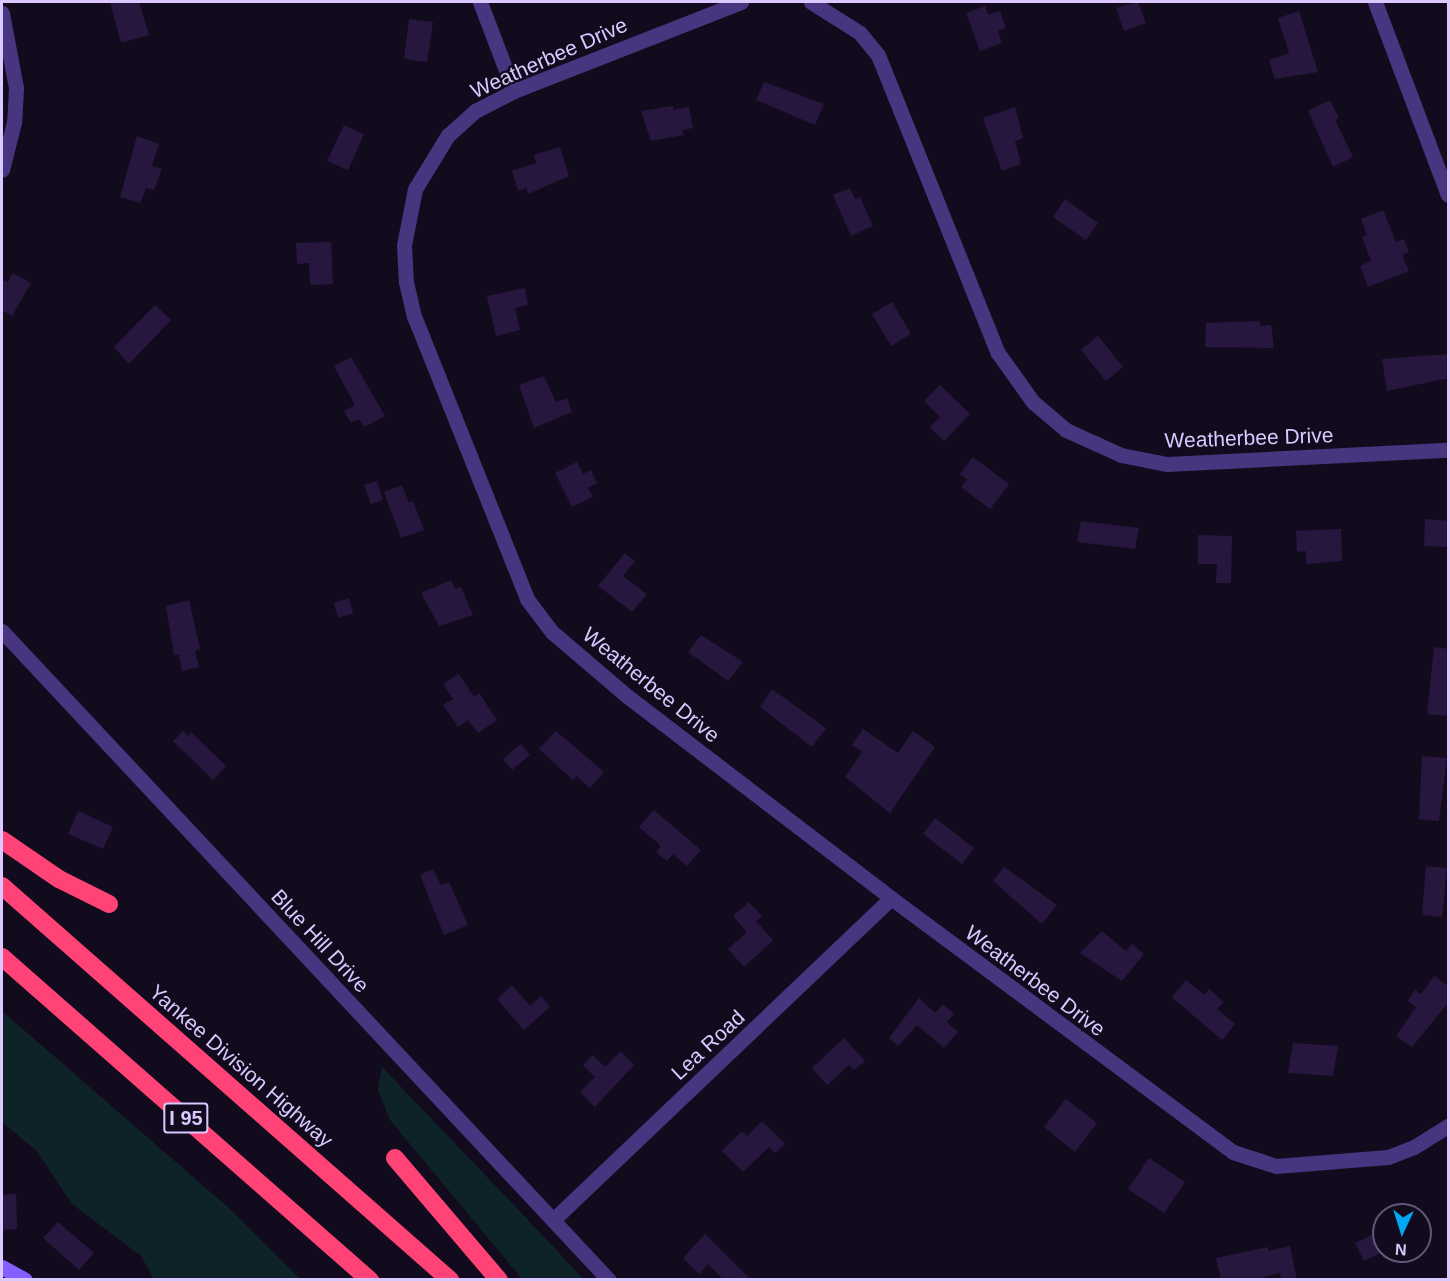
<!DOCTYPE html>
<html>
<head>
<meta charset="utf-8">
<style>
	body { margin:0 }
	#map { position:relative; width:1450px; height:1281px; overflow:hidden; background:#120b1e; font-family:Arial,sans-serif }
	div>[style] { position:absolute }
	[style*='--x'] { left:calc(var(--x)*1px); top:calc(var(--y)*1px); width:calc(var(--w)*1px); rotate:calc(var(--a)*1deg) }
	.green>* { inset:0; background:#0e2328 }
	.building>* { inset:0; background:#27173f }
	.street>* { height:15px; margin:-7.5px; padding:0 7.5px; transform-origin:7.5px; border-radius:7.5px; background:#47357f }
	.secondary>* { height:15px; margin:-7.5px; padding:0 7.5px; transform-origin:7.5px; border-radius:7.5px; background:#855fff }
	.highway>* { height:18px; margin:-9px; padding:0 9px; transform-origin:9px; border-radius:9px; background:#ff4376 }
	span { translate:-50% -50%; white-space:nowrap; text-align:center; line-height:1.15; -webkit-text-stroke:4.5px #120b1e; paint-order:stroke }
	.shield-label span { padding:2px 4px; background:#120b1e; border:2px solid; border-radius:4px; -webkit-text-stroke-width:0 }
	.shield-label { font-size:20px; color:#dac8ff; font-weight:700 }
	.street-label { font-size:21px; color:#dac8ff }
	.frame { position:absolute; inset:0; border:3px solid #dac8ff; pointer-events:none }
	.north { position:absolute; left:1372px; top:1203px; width:60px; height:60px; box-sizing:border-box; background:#120b1e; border:2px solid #625778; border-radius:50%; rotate:184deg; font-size:16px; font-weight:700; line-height:24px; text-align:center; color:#dac8ff }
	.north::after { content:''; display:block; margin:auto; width:21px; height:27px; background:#00a8f3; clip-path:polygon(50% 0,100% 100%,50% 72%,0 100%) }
</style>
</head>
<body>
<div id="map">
	<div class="green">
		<div style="clip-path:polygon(2px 1011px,230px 1209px,300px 1279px,154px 1279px,141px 1256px,72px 1204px,37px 1151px,2px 1122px)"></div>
		<div style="clip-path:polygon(382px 1067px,550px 1243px,583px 1279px,522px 1279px,390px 1120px,378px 1090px)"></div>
	</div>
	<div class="building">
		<div style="clip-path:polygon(110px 2px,139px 2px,149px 35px,121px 43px)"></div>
		<div style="clip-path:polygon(1138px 2px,1146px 23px,1124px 31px,1116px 8px)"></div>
		<div style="clip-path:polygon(985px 6px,988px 15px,1000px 11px,1006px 28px,998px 31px,1002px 43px,980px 51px,966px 13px)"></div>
		<div style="clip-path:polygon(1299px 11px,1318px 72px,1275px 79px,1269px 60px,1289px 53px,1278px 18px)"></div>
		<div style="clip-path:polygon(409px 19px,433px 22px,427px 62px,404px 59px)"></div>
		<div style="clip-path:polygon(764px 82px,824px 104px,815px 125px,756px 100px)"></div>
		<div style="clip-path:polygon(1330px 100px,1339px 118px,1335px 120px,1353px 157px,1333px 167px,1308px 111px)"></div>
		<div style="clip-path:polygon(673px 106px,673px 110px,689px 107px,693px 128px,682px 130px,684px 135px,651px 141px,641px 111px)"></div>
		<div style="clip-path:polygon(1015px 107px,1023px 138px,1015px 141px,1021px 164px,1002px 171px,983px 118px)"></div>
		<div style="clip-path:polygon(344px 125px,364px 134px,348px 170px,327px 161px)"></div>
		<div style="clip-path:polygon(137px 136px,159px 144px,152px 166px,162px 169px,154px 190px,146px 188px,140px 203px,120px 197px)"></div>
		<div style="clip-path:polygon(560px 147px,569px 176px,528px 194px,526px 188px,518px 191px,512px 171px,536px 163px,534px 155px)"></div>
		<div style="clip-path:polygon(850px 188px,855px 199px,860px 197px,873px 226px,851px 236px,833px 195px)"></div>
		<div style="clip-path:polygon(1065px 199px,1098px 223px,1086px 240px,1053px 217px)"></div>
		<div style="clip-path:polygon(1383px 210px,1396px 242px,1404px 239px,1409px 252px,1402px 255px,1409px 271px,1368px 287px,1360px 266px,1371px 261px,1362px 237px,1367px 235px,1361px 219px)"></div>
		<div style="clip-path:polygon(331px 242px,333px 284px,310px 285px,309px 263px,297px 264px,296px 243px)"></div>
		<div style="clip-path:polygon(13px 273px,31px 283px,12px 316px,2px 310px,2px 279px,8px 282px)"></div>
		<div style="clip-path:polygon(525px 288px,528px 305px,515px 308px,520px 330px,496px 336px,487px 296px)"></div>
		<div style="clip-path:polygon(892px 302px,911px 334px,891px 346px,872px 314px)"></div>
		<div style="clip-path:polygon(155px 305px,171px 320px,129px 364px,114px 347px)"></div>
		<div style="clip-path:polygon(1260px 321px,1260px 326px,1271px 325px,1274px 348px,1205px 347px,1206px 323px)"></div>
		<div style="clip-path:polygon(1098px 336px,1123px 367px,1106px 381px,1081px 350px)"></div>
		<div style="clip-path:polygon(1449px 354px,1449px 378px,1387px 391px,1382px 359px)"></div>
		<div style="clip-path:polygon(351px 357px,385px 416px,364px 427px,359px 419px,351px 423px,344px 411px,355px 405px,334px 366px)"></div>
		<div style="clip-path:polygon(544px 376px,556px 402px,567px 398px,572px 412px,534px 428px,519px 385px)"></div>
		<div style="clip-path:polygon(940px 385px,970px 414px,944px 441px,930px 427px,940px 417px,924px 401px)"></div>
		<div style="clip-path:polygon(973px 457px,1009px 484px,990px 509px,961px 487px,967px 479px,960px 474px)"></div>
		<div style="clip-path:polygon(577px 462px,583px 474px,591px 470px,597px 483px,588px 488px,593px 497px,572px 507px,555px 473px)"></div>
		<div style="clip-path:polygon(377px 481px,383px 500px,371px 504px,364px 485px)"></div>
		<div style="clip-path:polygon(402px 485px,409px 503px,413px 501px,424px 530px,401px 538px,384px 492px)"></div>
		<div style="clip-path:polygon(1425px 519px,1449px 521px,1449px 547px,1424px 546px)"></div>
		<div style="clip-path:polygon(1081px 521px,1139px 528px,1135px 549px,1077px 542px)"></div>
		<div style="clip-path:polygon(1341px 529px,1342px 561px,1306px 564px,1306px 551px,1297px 552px,1296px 531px)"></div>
		<div style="clip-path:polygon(1198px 535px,1232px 536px,1231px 583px,1216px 583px,1217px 564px,1198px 564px)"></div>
		<div style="clip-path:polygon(625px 553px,635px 561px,623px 576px,647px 594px,632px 612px,598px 586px)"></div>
		<div style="clip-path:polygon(451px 580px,455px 589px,461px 587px,473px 615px,439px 626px,421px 593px)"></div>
		<div style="clip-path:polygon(349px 598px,353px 613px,338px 618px,334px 603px)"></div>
		<div style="clip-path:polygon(189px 600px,200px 649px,195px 651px,199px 667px,182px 671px,179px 654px,174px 655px,166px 606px)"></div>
		<div style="clip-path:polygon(701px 635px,743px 662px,728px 681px,688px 652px)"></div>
		<div style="clip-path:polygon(1434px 647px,1449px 649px,1447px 716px,1427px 714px)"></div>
		<div style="clip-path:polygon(459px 674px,474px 697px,479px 693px,497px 720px,478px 733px,468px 720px,458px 727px,443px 705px,453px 699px,443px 684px)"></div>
		<div style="clip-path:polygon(772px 689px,826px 728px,812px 747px,760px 707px)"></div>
		<div style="clip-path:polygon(863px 729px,898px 753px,913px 731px,935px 747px,890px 813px,845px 777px,862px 752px,852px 745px)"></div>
		<div style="clip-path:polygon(183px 731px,188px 736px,191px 732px,226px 766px,213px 780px,173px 741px)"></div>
		<div style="clip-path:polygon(556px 731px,604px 772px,590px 788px,577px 776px,573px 780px,539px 749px)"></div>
		<div style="clip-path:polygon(521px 744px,530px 755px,512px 770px,503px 759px)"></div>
		<div style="clip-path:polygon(1422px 756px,1447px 758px,1439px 821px,1419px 819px)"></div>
		<div style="clip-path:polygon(654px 810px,701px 850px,687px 866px,673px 854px,667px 861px,656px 852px,661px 846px,639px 827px)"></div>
		<div style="clip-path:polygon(78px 811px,113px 827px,103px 849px,68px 834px)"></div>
		<div style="clip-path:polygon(935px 818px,974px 848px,962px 864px,923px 834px)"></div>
		<div style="clip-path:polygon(1426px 866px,1447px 868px,1442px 917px,1422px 915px)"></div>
		<div style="clip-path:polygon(1004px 867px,1057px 905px,1042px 924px,993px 881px)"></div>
		<div style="clip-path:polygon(433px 869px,441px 885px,449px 882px,468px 925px,444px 935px,420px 875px)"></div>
		<div style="clip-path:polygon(749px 902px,762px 916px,756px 921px,773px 940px,744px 967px,728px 949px,747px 932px,733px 916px)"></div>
		<div style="clip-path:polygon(1102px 931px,1126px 951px,1132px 944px,1144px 954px,1122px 981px,1080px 953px)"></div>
		<div style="clip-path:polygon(1434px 976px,1449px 986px,1449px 1002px,1412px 1047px,1396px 1036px,1416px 1007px,1408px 1001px,1415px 990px,1421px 994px)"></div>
		<div style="clip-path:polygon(1186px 980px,1204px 995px,1209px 989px,1224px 1002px,1217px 1009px,1235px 1024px,1222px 1040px,1172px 997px)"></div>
		<div style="clip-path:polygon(512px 985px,530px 1006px,541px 996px,550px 1007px,524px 1030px,497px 999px)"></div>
		<div style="clip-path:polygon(919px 998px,935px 1013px,943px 1004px,954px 1014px,947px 1022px,958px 1032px,944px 1048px,917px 1025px,898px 1046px,889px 1038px)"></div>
		<div style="clip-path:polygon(844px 1038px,865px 1061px,854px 1070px,849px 1065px,827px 1085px,812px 1068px)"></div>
		<div style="clip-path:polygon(1293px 1043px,1338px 1046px,1333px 1076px,1288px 1073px)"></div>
		<div style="clip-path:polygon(621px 1051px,634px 1065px,595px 1107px,580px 1092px,595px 1077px,583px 1065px,593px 1055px,605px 1067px)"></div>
		<div style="clip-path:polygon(1066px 1099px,1097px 1123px,1075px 1152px,1044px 1127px)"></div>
		<div style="clip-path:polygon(762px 1121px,785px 1144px,775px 1153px,769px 1147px,743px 1172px,722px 1151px,742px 1131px,747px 1136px)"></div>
		<div style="clip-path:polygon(1149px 1158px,1185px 1182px,1164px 1213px,1128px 1189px)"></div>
		<div style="clip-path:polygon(16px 1194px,17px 1229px,2px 1230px,2px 1195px)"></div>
		<div style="clip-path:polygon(58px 1222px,94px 1253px,79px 1270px,43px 1238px)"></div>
		<div style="clip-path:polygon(1384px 1229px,1384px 1251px,1364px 1261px,1355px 1243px)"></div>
		<div style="clip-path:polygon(705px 1234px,751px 1280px,724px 1280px,708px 1264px,699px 1274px,683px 1258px)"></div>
		<div style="clip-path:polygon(1290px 1246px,1297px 1280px,1281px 1280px,1280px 1273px,1252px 1280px,1221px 1280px,1216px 1258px,1268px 1247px,1268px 1251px)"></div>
	</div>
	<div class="street">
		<div style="--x:480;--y:2;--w:95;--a:69.1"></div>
		<div style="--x:741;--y:2;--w:244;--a:158.6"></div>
		<div style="--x:514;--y:91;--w:44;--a:152.9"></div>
		<div style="--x:475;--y:111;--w:36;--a:138"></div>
		<div style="--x:448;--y:135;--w:63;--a:121.4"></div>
		<div style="--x:415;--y:189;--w:57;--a:101.1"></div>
		<div style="--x:404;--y:245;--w:37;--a:87"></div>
		<div style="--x:406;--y:282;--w:35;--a:77"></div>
		<div style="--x:414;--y:316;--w:305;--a:68.2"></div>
		<div style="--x:527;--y:599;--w:41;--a:52.9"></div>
		<div style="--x:552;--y:632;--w:99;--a:40.5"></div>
		<div style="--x:627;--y:696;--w:332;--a:37.4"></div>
		<div style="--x:891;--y:898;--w:426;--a:36.6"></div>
		<div style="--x:1233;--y:1152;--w:45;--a:18"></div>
		<div style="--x:1276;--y:1166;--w:112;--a:-4.6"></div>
		<div style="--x:1388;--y:1157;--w:28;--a:-21"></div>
		<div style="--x:1414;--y:1147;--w:40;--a:-32"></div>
		<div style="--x:811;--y:2;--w:58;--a:32.3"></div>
		<div style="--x:860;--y:33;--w:28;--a:51"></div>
		<div style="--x:878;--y:55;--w:321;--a:68.1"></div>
		<div style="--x:998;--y:353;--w:60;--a:54.5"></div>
		<div style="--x:1033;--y:402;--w:43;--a:40.3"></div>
		<div style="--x:1066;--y:430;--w:60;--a:24.4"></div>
		<div style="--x:1121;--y:455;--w:47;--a:11.1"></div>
		<div style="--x:1167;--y:464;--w:281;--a:-2.9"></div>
		<div style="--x:1375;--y:2;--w:206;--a:69.3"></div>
		<div style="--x:2;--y:13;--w:76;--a:79.4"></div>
		<div style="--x:16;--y:88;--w:34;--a:93"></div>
		<div style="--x:14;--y:122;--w:49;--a:104"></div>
		<div style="--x:2;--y:631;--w:889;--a:46.92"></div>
		<div style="--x:553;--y:1220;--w:467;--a:-43.6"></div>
	</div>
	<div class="secondary">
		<div style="--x:2;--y:1267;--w:26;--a:29"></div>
	</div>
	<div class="highway">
		<div style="--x:2;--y:840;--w:69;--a:34.4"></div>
		<div style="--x:59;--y:879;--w:56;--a:26.6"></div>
		<div style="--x:2;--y:886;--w:597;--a:41.33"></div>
		<div style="--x:2;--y:957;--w:490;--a:41.3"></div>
		<div style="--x:395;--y:1158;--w:160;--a:49.6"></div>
	</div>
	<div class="shield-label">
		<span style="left:186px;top:1118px">I 95</span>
	</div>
	<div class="street-label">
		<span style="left:549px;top:58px;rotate:-24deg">Weatherbee Drive</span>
		<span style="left:1249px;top:438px;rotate:-2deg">Weatherbee Drive</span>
		<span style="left:651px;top:685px;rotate:39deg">Weatherbee Drive</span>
		<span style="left:320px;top:941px;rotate:47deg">Blue Hill Drive</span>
		<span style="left:1035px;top:981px;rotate:37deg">Weatherbee Drive</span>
		<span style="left:708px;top:1045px;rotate:-43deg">Lea Road</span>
		<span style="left:241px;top:1066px;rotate:41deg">Yankee Division Highway</span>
	</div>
	<div class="frame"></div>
	<div class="north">N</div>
</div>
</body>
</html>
